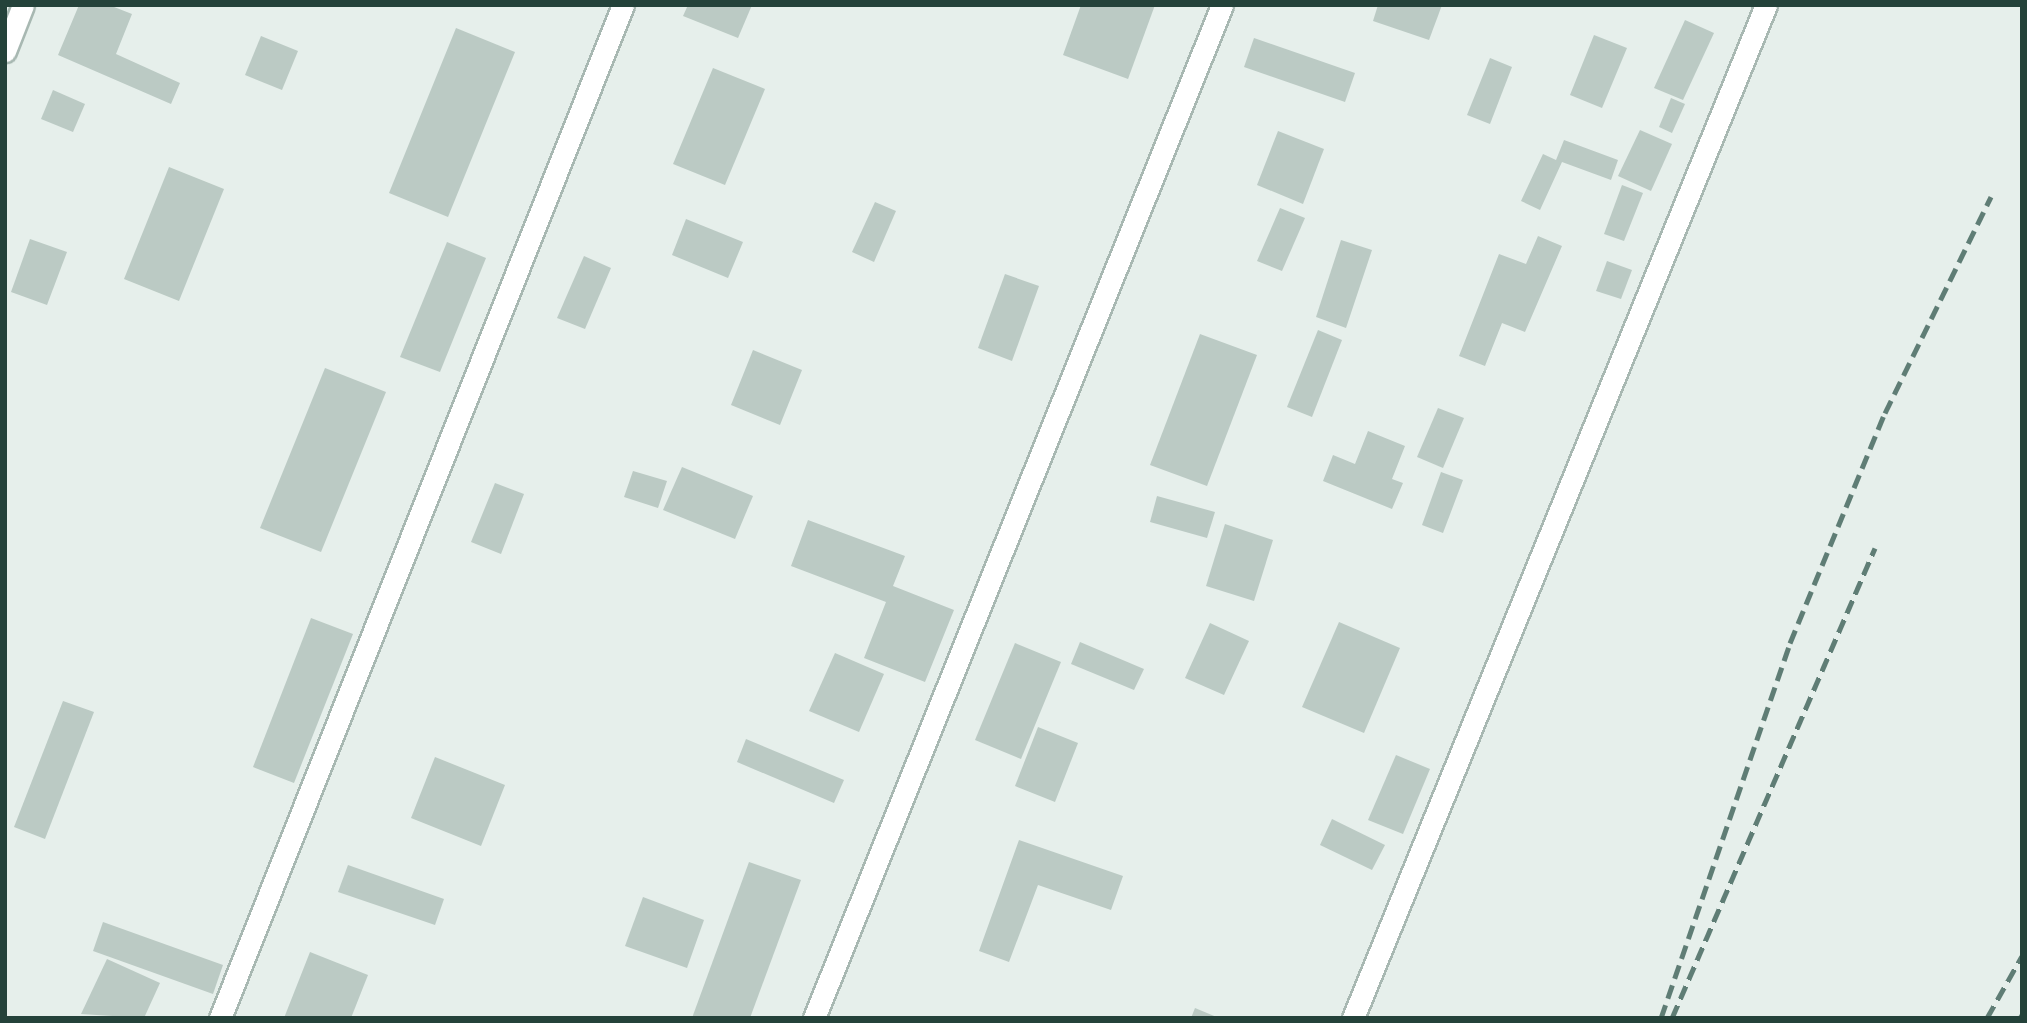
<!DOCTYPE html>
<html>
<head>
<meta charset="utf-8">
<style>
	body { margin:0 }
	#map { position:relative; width:2027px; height:1023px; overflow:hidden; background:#e6efeb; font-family:Mulish,sans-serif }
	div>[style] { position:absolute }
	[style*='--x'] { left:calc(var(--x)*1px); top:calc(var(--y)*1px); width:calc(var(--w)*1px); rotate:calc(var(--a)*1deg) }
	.building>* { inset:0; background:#bbcac4 }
	.roads { filter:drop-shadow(2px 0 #a8b8b2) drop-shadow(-2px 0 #a8b8b2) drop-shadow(0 2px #a8b8b2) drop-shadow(0 -2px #a8b8b2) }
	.minor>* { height:21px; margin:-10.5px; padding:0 10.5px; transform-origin:10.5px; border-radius:10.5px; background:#fff }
	.rail>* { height:5px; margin-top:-2.5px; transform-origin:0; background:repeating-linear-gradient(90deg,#5f7d75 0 14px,transparent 0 21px) }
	span { translate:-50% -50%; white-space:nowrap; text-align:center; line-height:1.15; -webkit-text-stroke:7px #f7fbf9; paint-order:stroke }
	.frame { position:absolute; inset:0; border:7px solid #24423a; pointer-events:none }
</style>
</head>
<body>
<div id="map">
	<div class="building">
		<div style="clip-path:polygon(79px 5px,109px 5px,132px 14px,116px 54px,180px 83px,171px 104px,58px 55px)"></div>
		<div style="clip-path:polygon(688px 5px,752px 5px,738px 38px,683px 16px)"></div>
		<div style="clip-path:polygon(1081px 5px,1155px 5px,1128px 79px,1063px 55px)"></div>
		<div style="clip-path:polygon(1378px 5px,1442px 5px,1429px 40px,1373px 21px)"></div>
		<div style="clip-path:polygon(1685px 20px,1714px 33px,1683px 100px,1654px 88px)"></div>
		<div style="clip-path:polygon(456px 28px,515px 52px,448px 217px,389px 193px)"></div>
		<div style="clip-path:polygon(1594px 35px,1627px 48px,1602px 108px,1570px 95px)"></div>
		<div style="clip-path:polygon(261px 36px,298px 51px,282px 90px,245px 75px)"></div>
		<div style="clip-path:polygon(1254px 38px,1355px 73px,1345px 102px,1244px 67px)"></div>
		<div style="clip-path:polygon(1490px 58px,1512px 67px,1490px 124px,1467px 115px)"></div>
		<div style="clip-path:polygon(713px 68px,765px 89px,725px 185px,673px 164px)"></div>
		<div style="clip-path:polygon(53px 90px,85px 104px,73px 132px,41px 119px)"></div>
		<div style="clip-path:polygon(1671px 98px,1685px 104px,1672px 133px,1659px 127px)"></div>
		<div style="clip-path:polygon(1640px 130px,1672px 144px,1651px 191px,1618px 176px)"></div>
		<div style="clip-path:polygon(1278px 131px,1324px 149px,1303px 204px,1257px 185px)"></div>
		<div style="clip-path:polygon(1564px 140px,1618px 160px,1611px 180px,1562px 162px,1540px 210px,1521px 201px,1543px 154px,1556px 160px)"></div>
		<div style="clip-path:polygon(169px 167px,224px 189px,179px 301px,124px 279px)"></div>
		<div style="clip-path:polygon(1622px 185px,1643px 193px,1624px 241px,1604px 234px)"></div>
		<div style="clip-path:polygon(875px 202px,896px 211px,874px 262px,852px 252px)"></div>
		<div style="clip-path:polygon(1280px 208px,1305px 218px,1282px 271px,1257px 261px)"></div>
		<div style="clip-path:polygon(686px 219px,743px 242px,728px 278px,672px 255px)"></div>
		<div style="clip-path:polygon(1538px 236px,1562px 246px,1525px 332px,1502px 323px,1485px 366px,1459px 356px,1499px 254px,1526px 264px)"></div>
		<div style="clip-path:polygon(30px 239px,67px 252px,47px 305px,11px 292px)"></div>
		<div style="clip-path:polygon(1341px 240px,1372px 250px,1346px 328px,1316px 317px)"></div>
		<div style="clip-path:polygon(447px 242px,486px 258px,440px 372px,400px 357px)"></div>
		<div style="clip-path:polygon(584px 256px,611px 268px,585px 329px,557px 318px)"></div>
		<div style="clip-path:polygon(1607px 261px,1632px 270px,1621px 299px,1596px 291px)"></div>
		<div style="clip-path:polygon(1005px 274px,1039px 286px,1012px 361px,978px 348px)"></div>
		<div style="clip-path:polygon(1318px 330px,1342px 340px,1312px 417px,1287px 407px)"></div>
		<div style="clip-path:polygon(1200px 334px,1257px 355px,1207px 486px,1150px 465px)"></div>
		<div style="clip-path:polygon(753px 350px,802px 370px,780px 425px,731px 405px)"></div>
		<div style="clip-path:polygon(325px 368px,386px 392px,321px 552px,260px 528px)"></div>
		<div style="clip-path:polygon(1438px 408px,1464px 418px,1443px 468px,1417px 457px)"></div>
		<div style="clip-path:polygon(1368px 431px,1405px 446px,1392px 479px,1403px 483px,1392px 509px,1323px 481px,1333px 455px,1355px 464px)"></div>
		<div style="clip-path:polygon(682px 467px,753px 496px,735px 539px,663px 510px)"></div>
		<div style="clip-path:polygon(633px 471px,667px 481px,658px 508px,624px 497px)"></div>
		<div style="clip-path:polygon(1441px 472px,1463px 480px,1443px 533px,1422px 525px)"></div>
		<div style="clip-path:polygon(495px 483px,524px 494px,501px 554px,471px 542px)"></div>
		<div style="clip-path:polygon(1157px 496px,1215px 512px,1207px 538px,1150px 522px)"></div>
		<div style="clip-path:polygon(808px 520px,905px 556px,893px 586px,954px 610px,925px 682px,864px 658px,886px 602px,791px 566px)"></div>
		<div style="clip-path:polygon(1225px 524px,1273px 540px,1254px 601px,1206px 586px)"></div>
		<div style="clip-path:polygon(311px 618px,353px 634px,294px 783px,253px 767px)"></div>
		<div style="clip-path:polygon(1339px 622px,1400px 648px,1364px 733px,1302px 707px)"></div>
		<div style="clip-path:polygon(1210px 623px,1249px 641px,1224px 695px,1185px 678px)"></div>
		<div style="clip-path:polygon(1080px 642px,1144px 669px,1134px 690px,1071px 664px)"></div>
		<div style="clip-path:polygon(1015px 643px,1061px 662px,1021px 759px,975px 740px)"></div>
		<div style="clip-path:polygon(835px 653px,884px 674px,859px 732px,809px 711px)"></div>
		<div style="clip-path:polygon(63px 701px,94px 712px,45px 839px,14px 827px)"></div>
		<div style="clip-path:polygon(1038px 727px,1078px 743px,1055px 802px,1015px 786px)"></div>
		<div style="clip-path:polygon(746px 739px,844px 780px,834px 803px,737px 762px)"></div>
		<div style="clip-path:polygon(1396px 755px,1430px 769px,1403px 834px,1368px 820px)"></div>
		<div style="clip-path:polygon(435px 757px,505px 785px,481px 846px,411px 818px)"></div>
		<div style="clip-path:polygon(1332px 819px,1385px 845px,1372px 870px,1320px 845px)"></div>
		<div style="clip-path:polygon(1019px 840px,1123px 876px,1111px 910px,1038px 885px,1009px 962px,979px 951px)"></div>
		<div style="clip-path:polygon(749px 862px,801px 880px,750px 1018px,692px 1018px)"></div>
		<div style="clip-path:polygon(348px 865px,444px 899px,435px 925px,338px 892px)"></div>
		<div style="clip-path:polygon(643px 897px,704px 920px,687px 968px,625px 946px)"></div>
		<div style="clip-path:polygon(103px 922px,223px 965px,213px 994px,93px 951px)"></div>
		<div style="clip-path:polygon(310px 952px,368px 975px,351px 1018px,284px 1018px)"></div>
		<div style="clip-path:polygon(107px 959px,160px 983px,144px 1018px,81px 1014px)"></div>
		<div style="clip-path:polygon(1195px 1008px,1219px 1018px,1191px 1018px)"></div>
	</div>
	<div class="roads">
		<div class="minor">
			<div style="--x:5;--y:51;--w:49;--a:-68.6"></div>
			<div style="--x:220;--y:1018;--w:1090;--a:-68.31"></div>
			<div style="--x:814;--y:1018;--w:1092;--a:-68.06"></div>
			<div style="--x:1353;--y:1018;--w:1094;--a:-67.82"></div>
		</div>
	</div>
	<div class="rail">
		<div style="--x:1661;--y:1018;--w:397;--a:-71"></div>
		<div style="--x:1790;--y:643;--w:249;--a:-67.6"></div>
		<div style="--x:1885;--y:413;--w:241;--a:-63.9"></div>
		<div style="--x:1672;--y:1018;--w:512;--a:-66.64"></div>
		<div style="--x:1987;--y:1018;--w:71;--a:-60.6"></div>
		<div style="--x:2020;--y:1018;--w:4;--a:-56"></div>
	</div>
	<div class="frame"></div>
</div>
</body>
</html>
